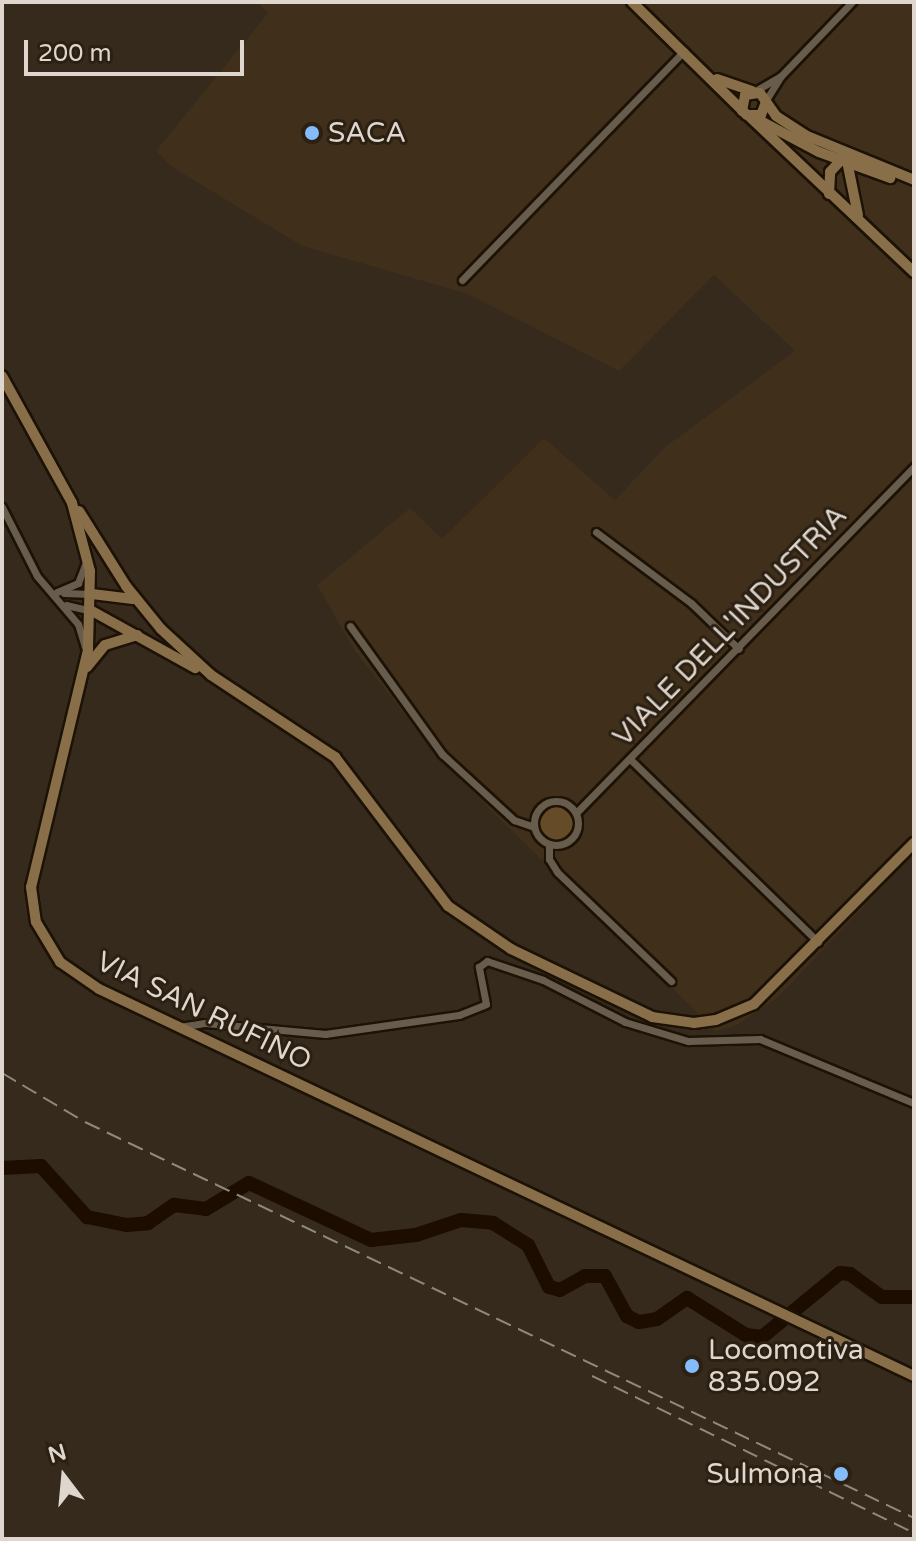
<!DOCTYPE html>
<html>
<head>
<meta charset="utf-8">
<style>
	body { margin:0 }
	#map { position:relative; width:916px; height:1541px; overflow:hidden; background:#352a1c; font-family:"Varela Round",sans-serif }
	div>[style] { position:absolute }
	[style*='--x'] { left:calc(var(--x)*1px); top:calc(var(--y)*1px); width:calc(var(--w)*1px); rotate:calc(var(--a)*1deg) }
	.built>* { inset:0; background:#3f2f1b }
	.green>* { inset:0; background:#654b27 }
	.round { border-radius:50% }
	.river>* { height:14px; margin:-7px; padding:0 7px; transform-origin:7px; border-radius:7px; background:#1d0c00 }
	.roads { filter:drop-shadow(2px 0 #1c1205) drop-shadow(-2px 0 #1c1205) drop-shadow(0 2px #1c1205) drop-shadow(0 -2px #1c1205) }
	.street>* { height:7px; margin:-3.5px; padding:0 3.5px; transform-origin:3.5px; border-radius:3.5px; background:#685c4c }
	.street>.ring { margin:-3.5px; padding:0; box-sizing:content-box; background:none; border:7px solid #685c4c; border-radius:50% }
	.secondary>* { height:10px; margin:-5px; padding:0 5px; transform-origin:5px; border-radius:5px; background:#896f49 }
	.rail>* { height:2px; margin-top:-1px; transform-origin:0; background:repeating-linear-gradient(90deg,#91887c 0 16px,transparent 0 24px) }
	.dots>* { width:22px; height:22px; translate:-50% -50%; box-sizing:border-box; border:4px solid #2b2012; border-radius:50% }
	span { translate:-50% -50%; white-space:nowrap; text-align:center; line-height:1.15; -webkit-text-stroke:6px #2b2012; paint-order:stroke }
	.poi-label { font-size:28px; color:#dfd7ce }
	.left { translate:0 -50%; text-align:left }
	.right { translate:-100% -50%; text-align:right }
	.street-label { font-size:28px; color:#dfd7ce }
	.frame { position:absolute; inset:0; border:4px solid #dfd7ce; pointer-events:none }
	.north { position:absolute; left:24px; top:1437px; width:80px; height:80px; -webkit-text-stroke:6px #2b2012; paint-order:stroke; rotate:344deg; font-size:22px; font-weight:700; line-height:32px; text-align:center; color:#dfd7ce }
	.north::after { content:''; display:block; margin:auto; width:28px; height:36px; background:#dfd7ce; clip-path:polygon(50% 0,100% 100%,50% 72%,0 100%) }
	.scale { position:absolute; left:24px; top:40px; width:220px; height:36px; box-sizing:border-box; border:4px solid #dfd7ce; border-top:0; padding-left:10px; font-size:24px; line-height:28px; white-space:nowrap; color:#dfd7ce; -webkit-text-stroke:6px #2b2012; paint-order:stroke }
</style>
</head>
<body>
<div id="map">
	<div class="built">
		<div style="clip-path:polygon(257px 2px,914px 2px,914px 853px,777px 998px,735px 1026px,716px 1031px,441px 761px,355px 651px,317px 585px,410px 508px,442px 539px,544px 438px,615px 500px,665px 447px,795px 351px,714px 275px,619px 371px,468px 294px,302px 246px,172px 167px,156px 151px,268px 13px)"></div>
	</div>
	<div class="green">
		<div class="round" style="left:538px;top:805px;width:36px;height:36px"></div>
	</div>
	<div class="river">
		<div style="--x:2;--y:1168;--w:39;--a:-3"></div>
		<div style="--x:41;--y:1166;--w:69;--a:48"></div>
		<div style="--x:87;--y:1217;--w:41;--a:11.3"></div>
		<div style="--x:127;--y:1225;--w:21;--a:-5"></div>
		<div style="--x:148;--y:1223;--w:32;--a:-35"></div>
		<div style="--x:174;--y:1205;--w:32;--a:7"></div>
		<div style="--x:206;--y:1209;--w:50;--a:-31.2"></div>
		<div style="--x:249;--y:1183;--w:135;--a:25"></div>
		<div style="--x:371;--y:1240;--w:45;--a:-6.3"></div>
		<div style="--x:416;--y:1235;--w:47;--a:-18.4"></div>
		<div style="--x:461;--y:1220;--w:32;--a:5"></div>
		<div style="--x:493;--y:1223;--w:41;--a:32.2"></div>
		<div style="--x:528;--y:1245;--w:47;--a:63.4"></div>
		<div style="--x:549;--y:1287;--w:11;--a:15"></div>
		<div style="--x:560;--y:1290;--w:29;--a:-29"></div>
		<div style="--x:585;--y:1276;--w:20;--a:0"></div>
		<div style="--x:605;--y:1276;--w:46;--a:61.2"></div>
		<div style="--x:627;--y:1316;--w:13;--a:27"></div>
		<div style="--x:639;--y:1322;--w:18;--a:-9"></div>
		<div style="--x:657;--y:1319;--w:37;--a:-35"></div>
		<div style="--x:687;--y:1298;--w:70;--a:32.1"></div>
		<div style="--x:746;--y:1335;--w:16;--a:7"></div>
		<div style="--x:762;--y:1337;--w:101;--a:-39.4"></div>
		<div style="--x:840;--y:1273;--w:10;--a:6"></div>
		<div style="--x:850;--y:1274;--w:39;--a:36"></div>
		<div style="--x:882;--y:1297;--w:32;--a:0"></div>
	</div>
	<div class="roads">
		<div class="street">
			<div style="--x:755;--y:91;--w:28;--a:-30"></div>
			<div style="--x:766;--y:100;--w:28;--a:-58"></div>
			<div style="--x:781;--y:76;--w:103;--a:-46.2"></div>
			<div style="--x:462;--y:280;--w:319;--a:-45.9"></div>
			<div style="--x:2;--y:507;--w:77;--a:63.1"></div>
			<div style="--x:37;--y:576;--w:63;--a:49.5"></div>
			<div style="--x:78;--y:624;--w:24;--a:73"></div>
			<div style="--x:596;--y:532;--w:119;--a:36.8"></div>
			<div style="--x:691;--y:603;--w:66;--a:43.8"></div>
			<div style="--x:57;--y:592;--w:23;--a:-23"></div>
			<div style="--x:78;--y:583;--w:22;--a:-69"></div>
			<div style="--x:64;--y:593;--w:27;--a:2"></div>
			<div style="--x:66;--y:605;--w:27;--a:13"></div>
			<div style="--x:350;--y:626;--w:158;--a:54.3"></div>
			<div style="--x:442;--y:754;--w:98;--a:42.5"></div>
			<div style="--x:514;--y:820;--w:21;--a:19"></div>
			<div style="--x:631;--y:760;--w:261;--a:44.2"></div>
			<div class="ring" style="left:534px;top:801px;width:37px;height:37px"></div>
			<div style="--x:576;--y:813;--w:484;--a:-45.7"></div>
			<div style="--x:549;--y:844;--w:15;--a:90"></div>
			<div style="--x:549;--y:859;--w:15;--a:58"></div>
			<div style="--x:557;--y:872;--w:158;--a:43.7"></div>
			<div style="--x:179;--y:1027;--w:26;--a:-9"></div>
			<div style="--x:205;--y:1023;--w:121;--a:5.2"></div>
			<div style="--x:325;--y:1034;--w:135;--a:-8.1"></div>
			<div style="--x:459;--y:1015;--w:29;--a:-22"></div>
			<div style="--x:486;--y:1004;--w:38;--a:-101"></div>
			<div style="--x:479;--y:967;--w:10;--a:-37"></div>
			<div style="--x:487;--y:961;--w:59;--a:18.7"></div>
			<div style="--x:543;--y:980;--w:92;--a:27.1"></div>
			<div style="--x:625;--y:1022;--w:66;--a:16.8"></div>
			<div style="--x:688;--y:1041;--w:72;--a:-1.6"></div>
			<div style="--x:760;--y:1039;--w:167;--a:22.6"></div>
		</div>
		<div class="secondary">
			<div style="--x:632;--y:2;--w:161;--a:44.5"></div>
			<div style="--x:747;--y:115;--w:14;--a:0"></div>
			<div style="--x:761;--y:115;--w:14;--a:-69"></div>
			<div style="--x:717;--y:79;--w:37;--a:19"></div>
			<div style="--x:742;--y:111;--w:16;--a:-79"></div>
			<div style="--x:745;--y:95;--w:15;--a:-8"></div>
			<div style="--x:760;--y:93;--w:28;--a:55"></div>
			<div style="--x:776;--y:116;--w:35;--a:33"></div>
			<div style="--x:805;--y:135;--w:118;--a:22.4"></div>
			<div style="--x:750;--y:117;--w:226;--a:43.4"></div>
			<div style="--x:755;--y:118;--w:72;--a:28"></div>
			<div style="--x:819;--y:152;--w:76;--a:20.1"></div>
			<div style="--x:847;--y:161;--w:55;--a:78.5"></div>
			<div style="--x:829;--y:194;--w:22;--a:-87"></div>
			<div style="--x:830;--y:172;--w:19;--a:-47"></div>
			<div style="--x:2;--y:376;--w:145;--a:61.1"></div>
			<div style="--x:72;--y:503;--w:70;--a:75.2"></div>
			<div style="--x:90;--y:571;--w:79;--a:91.5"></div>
			<div style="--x:88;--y:650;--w:244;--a:103.5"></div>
			<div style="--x:31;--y:887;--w:35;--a:82"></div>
			<div style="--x:36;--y:922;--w:47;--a:59"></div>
			<div style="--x:60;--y:962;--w:47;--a:34.7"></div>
			<div style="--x:99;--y:989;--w:902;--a:25.4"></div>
			<div style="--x:79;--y:511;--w:89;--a:57.9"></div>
			<div style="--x:126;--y:586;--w:55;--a:50.9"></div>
			<div style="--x:161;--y:629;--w:68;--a:42.6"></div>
			<div style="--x:211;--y:675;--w:149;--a:33.5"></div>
			<div style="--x:335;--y:757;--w:187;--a:52.8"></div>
			<div style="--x:448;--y:906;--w:76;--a:34.3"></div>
			<div style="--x:511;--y:949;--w:157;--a:25.7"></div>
			<div style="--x:652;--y:1017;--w:42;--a:8.1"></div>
			<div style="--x:694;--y:1023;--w:22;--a:-8"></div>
			<div style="--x:716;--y:1020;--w:41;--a:-22.8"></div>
			<div style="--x:754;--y:1004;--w:227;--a:-45.2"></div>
			<div style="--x:92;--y:594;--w:41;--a:7"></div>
			<div style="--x:92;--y:611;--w:118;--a:29"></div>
			<div style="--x:87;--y:667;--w:28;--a:-51"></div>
			<div style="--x:105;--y:645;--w:34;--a:-17"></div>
		</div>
	</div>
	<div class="rail">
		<div style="--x:2;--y:1073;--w:96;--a:30.6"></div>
		<div style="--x:85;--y:1122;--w:919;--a:25.53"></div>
		<div style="--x:592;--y:1376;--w:358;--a:26"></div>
	</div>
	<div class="dots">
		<div style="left:312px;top:133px;background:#84bcfb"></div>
		<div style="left:692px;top:1366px;background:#84bcfb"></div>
		<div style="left:841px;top:1474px;background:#84bcfb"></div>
	</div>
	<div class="poi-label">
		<span class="left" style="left:328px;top:133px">SACA</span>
		<span class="left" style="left:708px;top:1366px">Locomotiva<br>835.092</span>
		<span class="right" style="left:823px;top:1474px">Sulmona</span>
	</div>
	<div class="street-label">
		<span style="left:730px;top:626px;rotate:-46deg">VIALE DELL'INDUSTRIA</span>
		<span style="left:204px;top:1011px;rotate:26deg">VIA SAN RUFINO</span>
	</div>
	<div class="frame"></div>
	<div class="north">N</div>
	<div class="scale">200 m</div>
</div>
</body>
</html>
